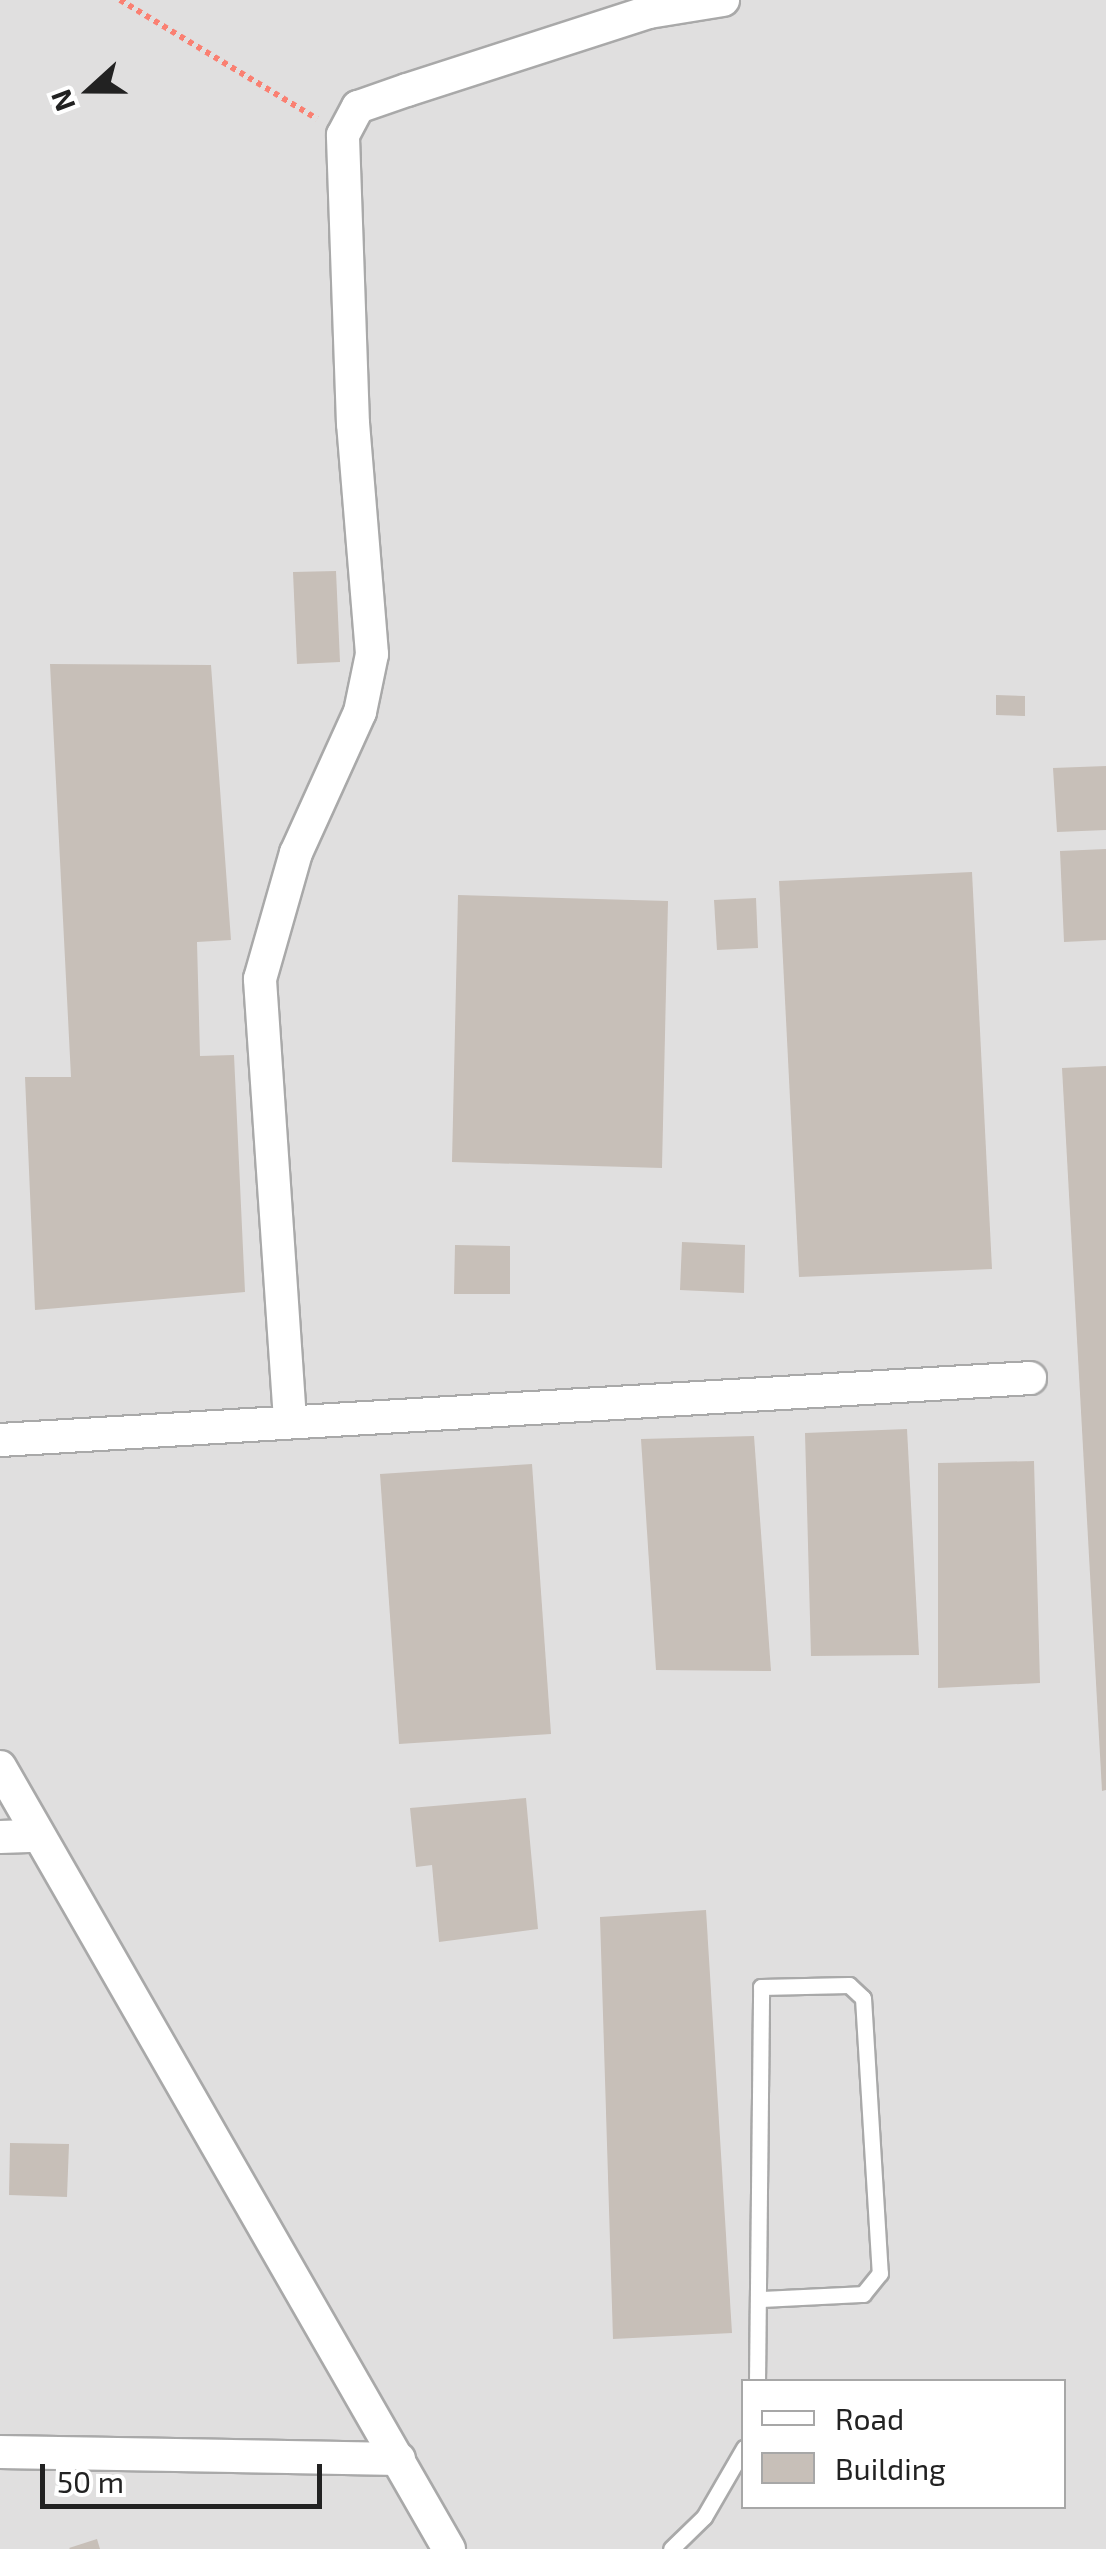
<!DOCTYPE html>
<html>
<head>
<meta charset="utf-8">
<style>
	body { margin:0 }
	#map { position:relative; width:1106px; height:2549px; overflow:hidden; background:#f2efe9; font-family:"Exo 2",sans-serif }
	div>[style] { position:absolute }
	[style*='--x'] { left:calc(var(--x)*1px); top:calc(var(--y)*1px); width:calc(var(--w)*1px); rotate:calc(var(--a)*1deg) }
	.residential>* { inset:0; background:#e0dfdf }
	.building>* { inset:0; background:#c7bfb8 }
	.path>* { height:6px; margin-top:-3px; transform-origin:0; background:repeating-linear-gradient(90deg,#fa8072 0 5px,transparent 0 10px) }
	.roads { filter:drop-shadow(2px 0 #a9a9a9) drop-shadow(-2px 0 #a9a9a9) drop-shadow(0 2px #a9a9a9) drop-shadow(0 -2px #a9a9a9) }
	.service>* { height:15px; margin:-7.5px; padding:0 7.5px; transform-origin:7.5px; border-radius:7.5px; background:#fff }
	.minor>* { height:32px; margin:-16px; padding:0 16px; transform-origin:16px; border-radius:16px; background:#fff }
	span { translate:-50% -50%; white-space:nowrap; text-align:center; line-height:1.15; -webkit-text-stroke:10px #fff; paint-order:stroke }
	.legend { position:absolute; left:741px; top:2379px; width:325px; height:130px; box-sizing:border-box; background:#fff; border:2px solid #a7a7a7; margin:0; padding:12px 18px; list-style:none; font-size:30px; color:#222 }
	.legend li { display:flex; align-items:center; gap:20px; height:50px }
	.legend b { width:50px; border:2px solid #a7a7a7 }
	.north { position:absolute; left:40px; top:40px; width:100px; height:100px; -webkit-text-stroke:8px #fff; paint-order:stroke; rotate:249deg; font-size:28px; font-weight:700; line-height:40px; text-align:center; color:#222 }
	.north::after { content:''; display:block; margin:auto; width:35px; height:45px; background:#222; clip-path:polygon(50% 0,100% 100%,50% 72%,0 100%) }
	.scale { position:absolute; left:40px; top:2464px; width:282px; height:45px; box-sizing:border-box; border:5px solid #222; border-top:0; padding-left:12px; font-size:30px; line-height:35px; white-space:nowrap; color:#222; -webkit-text-stroke:8px #fff; paint-order:stroke }
</style>
</head>
<body>
<div id="map">
	<div class="residential">
		<div style="clip-path:polygon(evenodd,0 0,1106px 0,1106px 2549px,0 2549px,0 0,744px 2382px,1064px 2382px,1064px 2506px,744px 2506px,744px 2382px)"></div>
	</div>
	<div class="building">
		<div style="clip-path:polygon(336px 571px,340px 662px,297px 664px,293px 572px)"></div>
		<div style="clip-path:polygon(50px 664px,211px 665px,231px 940px,197px 942px,200px 1056px,234px 1055px,245px 1292px,35px 1310px,25px 1077px,71px 1077px)"></div>
		<div style="clip-path:polygon(996px 695px,1025px 696px,1025px 716px,996px 715px)"></div>
		<div style="clip-path:polygon(1106px 766px,1106px 830px,1057px 832px,1053px 768px)"></div>
		<div style="clip-path:polygon(1106px 849px,1106px 940px,1064px 942px,1060px 851px)"></div>
		<div style="clip-path:polygon(972px 872px,992px 1269px,799px 1277px,779px 881px)"></div>
		<div style="clip-path:polygon(458px 895px,668px 901px,662px 1168px,452px 1162px)"></div>
		<div style="clip-path:polygon(756px 898px,758px 948px,717px 950px,714px 900px)"></div>
		<div style="clip-path:polygon(1106px 1066px,1106px 1790px,1102px 1791px,1062px 1068px)"></div>
		<div style="clip-path:polygon(682px 1242px,745px 1245px,744px 1293px,680px 1290px)"></div>
		<div style="clip-path:polygon(455px 1245px,510px 1246px,510px 1294px,454px 1294px)"></div>
		<div style="clip-path:polygon(907px 1429px,919px 1655px,811px 1656px,805px 1433px)"></div>
		<div style="clip-path:polygon(754px 1436px,771px 1671px,656px 1670px,641px 1439px)"></div>
		<div style="clip-path:polygon(1034px 1461px,1040px 1683px,938px 1688px,938px 1463px)"></div>
		<div style="clip-path:polygon(532px 1464px,551px 1734px,399px 1744px,380px 1474px)"></div>
		<div style="clip-path:polygon(526px 1798px,538px 1929px,439px 1942px,432px 1865px,416px 1867px,410px 1808px)"></div>
		<div style="clip-path:polygon(706px 1910px,732px 2333px,613px 2339px,600px 1917px)"></div>
		<div style="clip-path:polygon(10px 2143px,69px 2144px,67px 2197px,9px 2195px)"></div>
		<div style="clip-path:polygon(97px 2539px,100px 2549px,70px 2549px,69px 2548px)"></div>
	</div>
	<div class="path">
		<div style="--x:120;--y:0;--w:230;--a:31.1"></div>
	</div>
	<div class="roads">
		<div class="service">
			<div style="--x:757;--y:2382;--w:395;--a:-89.4"></div>
			<div style="--x:761;--y:1987;--w:88;--a:-1.3"></div>
			<div style="--x:849;--y:1985;--w:19;--a:43"></div>
			<div style="--x:863;--y:1998;--w:276;--a:86.5"></div>
			<div style="--x:880;--y:2273;--w:27;--a:129"></div>
			<div style="--x:863;--y:2294;--w:104;--a:177.2"></div>
			<div style="--x:671;--y:2549;--w:46;--a:-44.1"></div>
			<div style="--x:704;--y:2517;--w:80;--a:-59.9"></div>
		</div>
		<div class="minor">
			<div style="--x:290;--y:1420;--w:442;--a:-93.9"></div>
			<div style="--x:260;--y:979;--w:131;--a:-74.1"></div>
			<div style="--x:296;--y:853;--w:155;--a:-65.6"></div>
			<div style="--x:360;--y:712;--w:59;--a:-78.3"></div>
			<div style="--x:372;--y:654;--w:231;--a:-94.7"></div>
			<div style="--x:353;--y:424;--w:289;--a:-92"></div>
			<div style="--x:343;--y:135;--w:32;--a:-62"></div>
			<div style="--x:358;--y:107;--w:52;--a:-19.1"></div>
			<div style="--x:407;--y:90;--w:254;--a:-17.9"></div>
			<div style="--x:649;--y:12;--w:75;--a:-9.2"></div>
			<div style="--x:0;--y:1440;--w:1032;--a:-3.44"></div>
			<div style="--x:0;--y:1767;--w:902;--a:60.14"></div>
			<div style="--x:0;--y:1837;--w:36;--a:-2"></div>
			<div style="--x:0;--y:2452;--w:399;--a:1"></div>
		</div>
	</div>
	<ul class="legend">
	<li><b style="height:12px;background:#fff"></b>Road</li>
	<li><b style="height:28px;background:#c7bfb8"></b>Building</li>
	</ul>
	<div class="north">N</div>
	<div class="scale">50 m</div>
</div>
</body>
</html>
